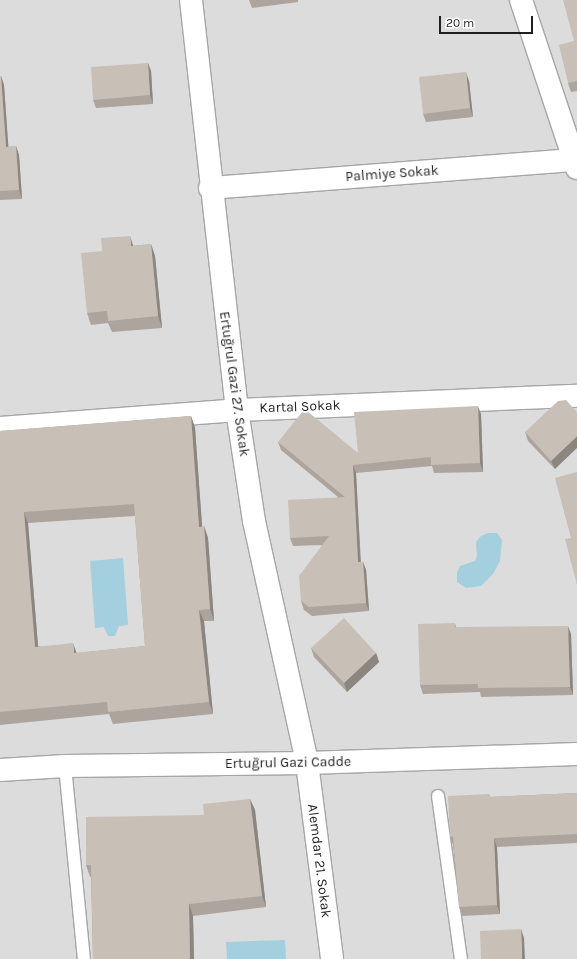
<!DOCTYPE html>
<html>
<head>
<meta charset="utf-8">
<style>
	body { margin:0 }
	#map { position:relative; width:577px; height:959px; overflow:hidden; background:#f0ede4; font-family:Karla,sans-serif }
	div>[style] { position:absolute }
	[style*='--x'] { left:calc(var(--x)*1px); top:calc(var(--y)*1px); width:calc(var(--w)*1px); rotate:calc(var(--a)*1deg) }
	.residential>* { inset:0; background:#dddcdc }
	.water>* { inset:0; background:#a3cfdf }
	.roads { filter:drop-shadow(1px 0 #a6a6a6) drop-shadow(-1px 0 #a6a6a6) drop-shadow(0 1px #a6a6a6) drop-shadow(0 -1px #a6a6a6) }
	.service>* { height:12px; margin:-6px; padding:0 6px; transform-origin:6px; border-radius:6px; background:#fff }
	.minor>* { height:22px; margin:-11px; padding:0 11px; transform-origin:11px; border-radius:11px; background:#fff }
	.tertiary>* { height:22px; margin:-11px; padding:0 11px; transform-origin:11px; border-radius:11px; background:#fff }
	.wall>* { inset:0; background:#aca49d }
	.shaded-wall>* { inset:0; background:#8c8680 }
	.building>* { inset:0; background:#c8bfb7 }
	span { translate:-50% -50%; white-space:nowrap; text-align:center; line-height:1.15; -webkit-text-stroke:3.5px #fff; paint-order:stroke }
	.street-label { font-size:14px; color:#1f1f1f }
	.scale { position:absolute; left:439px; top:16px; width:94px; height:18px; box-sizing:border-box; border:2px solid #1f1f1f; border-top:0; padding-left:5px; font-size:12px; line-height:14px; white-space:nowrap; color:#1f1f1f; -webkit-text-stroke:3px #fff; paint-order:stroke }
</style>
</head>
<body>
<div id="map">
	<div class="residential">
		<div style="clip-path:polygon(0 0,577px 0,577px 959px,0 959px)"></div>
	</div>
	<div class="water">
		<div style="clip-path:polygon(488px 533px,497px 533px,502px 540px,500px 561px,493px 574px,481px 586px,466px 588px,457px 582px,457px 572px,460px 566px,475px 561px,477px 556px,476px 542px,481px 536px)"></div>
		<div style="clip-path:polygon(123px 558px,128px 625px,119px 626px,115px 636px,108px 636px,104px 627px,95px 628px,90px 561px)"></div>
		<div style="clip-path:polygon(285px 940px,286px 959px,227px 959px,226px 942px)"></div>
	</div>
	<div class="roads">
		<div class="service">
			<div style="--x:65;--y:766;--w:194;--a:84.4"></div>
			<div style="--x:438;--y:796;--w:165;--a:82"></div>
		</div>
		<div class="minor">
			<div style="--x:191;--y:0;--w:413;--a:83.6"></div>
			<div style="--x:237;--y:410;--w:112;--a:81.3"></div>
			<div style="--x:254;--y:521;--w:248;--a:77.6"></div>
			<div style="--x:307;--y:763;--w:198;--a:82.7"></div>
			<div style="--x:521;--y:0;--w:177;--a:71.6"></div>
			<div style="--x:210;--y:188;--w:366;--a:-4.4"></div>
			<div style="--x:0;--y:428;--w:238;--a:-4.3"></div>
			<div style="--x:237;--y:410;--w:340;--a:-2.4"></div>
		</div>
		<div class="tertiary">
			<div style="--x:0;--y:770;--w:65;--a:-3.5"></div>
			<div style="--x:65;--y:766;--w:242;--a:-0.7"></div>
			<div style="--x:307;--y:763;--w:270;--a:-1.9"></div>
		</div>
	</div>
	<div class="wall">
		<div style="clip-path:polygon(249px 0,298px 0,298px 2px,252px 8px)"></div>
		<div style="clip-path:polygon(577px 0,577px 91px,571px 92px,568px 83px,574px 41px)"></div>
		<div style="clip-path:polygon(148px 63px,151px 71px,153px 104px,96px 108px,93px 100px)"></div>
		<div style="clip-path:polygon(0 76px,1px 76px,4px 85px,8px 147px,16px 146px,19px 155px,22px 199px,0 200px)"></div>
		<div style="clip-path:polygon(469px 81px,473px 117px,426px 122px,423px 114px)"></div>
		<div style="clip-path:polygon(151px 244px,155px 256px,162px 328px,112px 332px,108px 323px,91px 325px,87px 313px,102px 251px,133px 246px)"></div>
		<div style="clip-path:polygon(577px 412px,555px 469px,528px 441px,525px 432px)"></div>
		<div style="clip-path:polygon(481px 414px,483px 472px,434px 473px,432px 466px,356px 473px,361px 562px,363px 562px,366px 570px,369px 611px,312px 616px,304px 610px,301px 601px,322px 545px,293px 546px,290px 538px,338px 497px,281px 450px,278px 442px,358px 453px)"></div>
		<div style="clip-path:polygon(evenodd,191px 416px,195px 428px,202px 527px,204px 526px,208px 538px,214px 621px,204px 621px,213px 714px,113px 724px,109px 714px,0 725px,0 431px,191px 416px,135px 516px,145px 646px,77px 653px,38px 646px,28px 523px,135px 516px)"></div>
		<div style="clip-path:polygon(455px 623px,456px 627px,571px 634px,573px 695px,481px 697px,480px 692px,423px 694px,420px 685px)"></div>
		<div style="clip-path:polygon(311px 648px,376px 653px,379px 662px,347px 692px,314px 657px)"></div>
		<div style="clip-path:polygon(577px 793px,577px 843px,497px 847px,500px 914px,462px 916px,459px 907px,453px 845px,450px 837px,489px 794px,490px 797px)"></div>
		<div style="clip-path:polygon(250px 799px,255px 810px,266px 907px,193px 916px,194px 959px,93px 959px,91px 877px,90px 877px,86px 865px,204px 815px)"></div>
	</div>
	<div class="shaded-wall">
		<div style="clip-path:polygon(148px 63px,151px 71px,153px 104px,150px 95px)"></div>
		<div style="clip-path:polygon(466px 72px,469px 81px,473px 117px,470px 108px)"></div>
		<div style="clip-path:polygon(1px 76px,4px 85px,9px 155px,6px 147px)"></div>
		<div style="clip-path:polygon(16px 146px,19px 155px,22px 199px,19px 190px)"></div>
		<div style="clip-path:polygon(130px 236px,134px 248px,131px 246px)"></div>
		<div style="clip-path:polygon(151px 244px,155px 256px,162px 328px,158px 316px)"></div>
		<div style="clip-path:polygon(478px 406px,481px 414px,483px 472px,480px 463px)"></div>
		<div style="clip-path:polygon(191px 416px,195px 428px,203px 538px,199px 527px)"></div>
		<div style="clip-path:polygon(577px 436px,577px 448px,555px 469px,551px 461px)"></div>
		<div style="clip-path:polygon(353px 465px,356px 473px,361px 571px,358px 562px)"></div>
		<div style="clip-path:polygon(24px 512px,28px 523px,39px 658px,35px 647px)"></div>
		<div style="clip-path:polygon(204px 526px,208px 538px,214px 621px,210px 609px)"></div>
		<div style="clip-path:polygon(363px 562px,366px 570px,369px 611px,366px 603px)"></div>
		<div style="clip-path:polygon(199px 610px,204px 621px,213px 714px,209px 702px)"></div>
		<div style="clip-path:polygon(568px 626px,571px 634px,573px 695px,570px 687px)"></div>
		<div style="clip-path:polygon(73px 643px,77px 654px,74px 653px)"></div>
		<div style="clip-path:polygon(376px 653px,379px 662px,347px 692px,344px 683px)"></div>
		<div style="clip-path:polygon(250px 799px,255px 810px,266px 907px,262px 896px)"></div>
		<div style="clip-path:polygon(494px 838px,497px 847px,500px 914px,497px 905px)"></div>
		<div style="clip-path:polygon(189px 904px,193px 916px,194px 959px,190px 959px)"></div>
		<div style="clip-path:polygon(521px 929px,524px 938px,525px 959px,522px 959px)"></div>
	</div>
	<div class="building">
		<div style="clip-path:polygon(563px 0,577px 0,577px 81px,568px 83px,559px 45px,574px 41px)"></div>
		<div style="clip-path:polygon(148px 63px,150px 95px,93px 100px,91px 67px)"></div>
		<div style="clip-path:polygon(466px 72px,470px 108px,423px 114px,419px 77px)"></div>
		<div style="clip-path:polygon(0 76px,1px 76px,6px 147px,16px 146px,19px 190px,0 191px)"></div>
		<div style="clip-path:polygon(130px 236px,131px 246px,151px 244px,158px 316px,108px 321px,107px 311px,87px 313px,81px 253px,102px 251px,101px 238px)"></div>
		<div style="clip-path:polygon(566px 400px,577px 412px,577px 436px,551px 461px,525px 432px,558px 401px)"></div>
		<div style="clip-path:polygon(478px 406px,480px 463px,431px 465px,431px 457px,353px 465px,358px 562px,363px 562px,366px 603px,309px 607px,301px 601px,299px 576px,329px 536px,290px 538px,288px 500px,345px 497px,278px 442px,303px 411px,307px 411px,358px 453px,354px 412px)"></div>
		<div style="clip-path:polygon(evenodd,191px 416px,199px 527px,204px 526px,210px 609px,199px 610px,209px 702px,108px 712px,107px 702px,0 712px,0 431px,191px 416px,134px 504px,145px 646px,74px 653px,73px 643px,35px 647px,24px 512px,134px 504px)"></div>
		<div style="clip-path:polygon(577px 472px,577px 585px,565px 539px,571px 538px,555px 478px)"></div>
		<div style="clip-path:polygon(344px 618px,376px 653px,344px 683px,311px 648px)"></div>
		<div style="clip-path:polygon(455px 623px,455px 627px,568px 626px,570px 687px,478px 688px,478px 684px,420px 685px,418px 624px)"></div>
		<div style="clip-path:polygon(577px 793px,577px 834px,494px 838px,497px 905px,459px 907px,453px 836px,450px 837px,448px 796px,489px 794px,489px 797px)"></div>
		<div style="clip-path:polygon(250px 799px,262px 896px,189px 904px,190px 959px,93px 959px,91px 865px,86px 865px,86px 817px,204px 815px,203px 804px)"></div>
		<div style="clip-path:polygon(521px 929px,522px 959px,481px 959px,480px 931px)"></div>
	</div>
	<div class="street-label">
		<span style="left:392px;top:174px;rotate:-4deg">Palmiye Sokak</span>
		<span style="left:234px;top:384px;rotate:82deg">Ertuğrul Gazi 27. Sokak</span>
		<span style="left:300px;top:407px;rotate:-2deg">Kartal Sokak</span>
		<span style="left:288px;top:763px;rotate:-1deg">Ertuğrul Gazi Cadde</span>
		<span style="left:319px;top:861px;rotate:83deg">Alemdar 21. Sokak</span>
	</div>
	<div class="scale">20 m</div>
</div>
</body>
</html>
